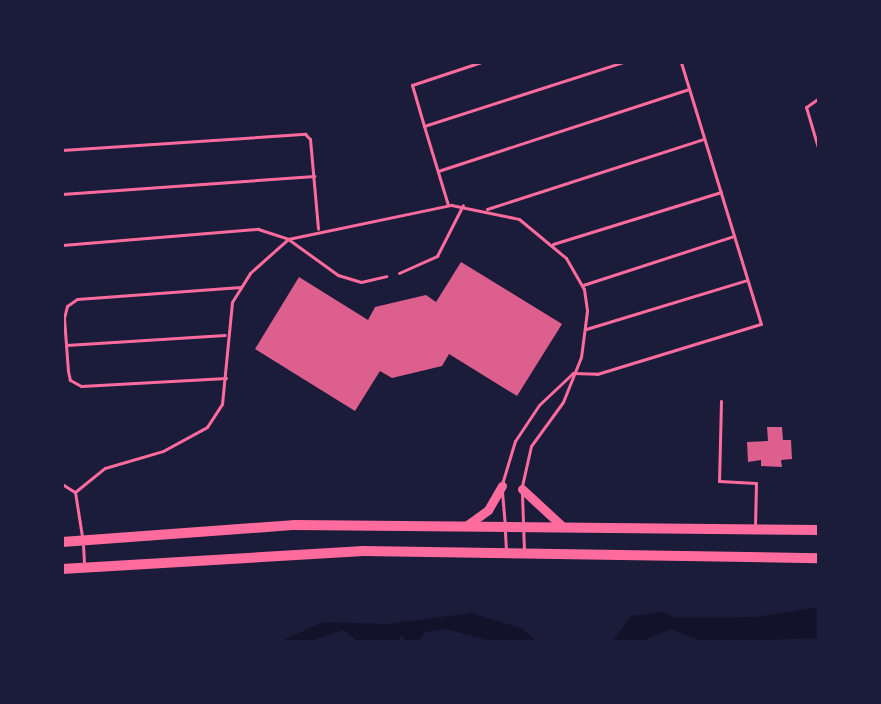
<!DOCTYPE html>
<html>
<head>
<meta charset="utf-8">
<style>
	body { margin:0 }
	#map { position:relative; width:881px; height:704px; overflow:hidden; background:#1b1b3a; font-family:Poppins,sans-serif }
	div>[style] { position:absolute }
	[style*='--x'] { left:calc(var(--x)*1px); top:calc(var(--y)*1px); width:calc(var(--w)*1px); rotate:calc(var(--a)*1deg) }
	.water>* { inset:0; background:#12122b }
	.building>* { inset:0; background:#dd5f8e }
	.service>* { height:3px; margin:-1.5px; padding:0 1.5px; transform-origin:1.5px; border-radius:1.5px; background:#ff6b9d }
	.secondary>* { height:9px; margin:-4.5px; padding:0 4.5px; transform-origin:4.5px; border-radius:4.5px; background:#ff6b9d }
	.primary>* { height:10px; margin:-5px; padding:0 5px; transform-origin:5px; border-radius:5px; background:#ff6b9d }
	span { translate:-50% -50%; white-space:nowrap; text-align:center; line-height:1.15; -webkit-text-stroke:7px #1b1b3a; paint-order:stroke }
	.frame { position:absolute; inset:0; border:64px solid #1b1b3a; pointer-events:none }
</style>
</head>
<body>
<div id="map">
	<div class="water">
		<div style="clip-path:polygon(819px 607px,819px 638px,705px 642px,670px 629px,640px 642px,612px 642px,631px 616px,663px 612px,675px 618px,755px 617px)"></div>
		<div style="clip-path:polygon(472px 613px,523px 629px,537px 642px,495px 642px,445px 629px,425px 632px,418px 642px,407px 642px,401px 635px,397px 642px,359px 642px,344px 630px,308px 642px,279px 642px,323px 622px,388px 624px)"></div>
	</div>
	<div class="building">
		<div style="clip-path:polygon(461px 262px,562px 324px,517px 396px,449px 354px,442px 366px,392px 378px,380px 371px,355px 411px,255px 349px,299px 277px,368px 320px,375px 307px,426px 295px,436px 302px)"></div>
		<div style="clip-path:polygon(767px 427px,782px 427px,783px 440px,791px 440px,792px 459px,781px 460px,782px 467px,761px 466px,761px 460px,748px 462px,747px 442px,768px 441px)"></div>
	</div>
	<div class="service">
		<div style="--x:819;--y:98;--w:16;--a:145"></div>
		<div style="--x:806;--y:107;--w:46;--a:73.5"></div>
		<div style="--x:424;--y:126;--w:43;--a:-106.3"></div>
		<div style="--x:412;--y:85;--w:73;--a:-18.4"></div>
		<div style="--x:62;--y:150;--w:244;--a:-3.8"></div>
		<div style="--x:305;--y:134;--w:7;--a:45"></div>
		<div style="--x:310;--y:139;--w:90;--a:84.9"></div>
		<div style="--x:438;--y:171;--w:264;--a:-18.1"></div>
		<div style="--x:62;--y:194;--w:253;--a:-4.1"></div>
		<div style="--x:448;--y:205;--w:83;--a:-106.9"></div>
		<div style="--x:424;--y:126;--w:209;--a:-17.8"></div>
		<div style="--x:487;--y:209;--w:228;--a:-17.9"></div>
		<div style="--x:553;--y:244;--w:176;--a:-17.2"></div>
		<div style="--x:62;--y:245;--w:197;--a:-4.7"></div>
		<div style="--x:258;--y:229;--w:32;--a:18"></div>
		<div style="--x:288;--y:239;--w:62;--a:35.8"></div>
		<div style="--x:338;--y:275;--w:24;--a:17"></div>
		<div style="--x:361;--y:282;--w:26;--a:-13"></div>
		<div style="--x:399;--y:273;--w:42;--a:-24.1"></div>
		<div style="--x:437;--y:256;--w:57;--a:-63"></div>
		<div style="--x:583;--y:285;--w:159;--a:-18"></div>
		<div style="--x:586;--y:329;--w:168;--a:-16.9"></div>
		<div style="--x:66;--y:345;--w:159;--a:-3.6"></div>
		<div style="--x:226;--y:378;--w:145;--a:176.8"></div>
		<div style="--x:81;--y:386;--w:13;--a:-151"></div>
		<div style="--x:70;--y:380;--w:9;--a:-103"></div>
		<div style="--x:68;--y:371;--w:53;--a:-94.3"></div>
		<div style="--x:64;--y:318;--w:12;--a:-76"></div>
		<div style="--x:67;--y:306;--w:12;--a:-35"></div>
		<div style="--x:77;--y:299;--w:164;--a:-4.2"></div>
		<div style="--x:721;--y:401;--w:80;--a:91.4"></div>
		<div style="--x:719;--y:481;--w:37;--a:3"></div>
		<div style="--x:756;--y:483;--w:44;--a:91.3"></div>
		<div style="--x:62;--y:484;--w:15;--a:32"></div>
		<div style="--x:75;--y:492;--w:45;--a:81"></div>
		<div style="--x:502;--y:484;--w:45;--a:-73.2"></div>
		<div style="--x:515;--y:441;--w:43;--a:-56.3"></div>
		<div style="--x:539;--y:405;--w:47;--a:-43.3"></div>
		<div style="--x:573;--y:373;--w:24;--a:2"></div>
		<div style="--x:597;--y:374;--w:171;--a:-17"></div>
		<div style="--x:761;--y:324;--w:274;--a:-107"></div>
		<div style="--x:75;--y:492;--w:38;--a:-39"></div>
		<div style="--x:105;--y:468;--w:60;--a:-16.3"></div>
		<div style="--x:163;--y:451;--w:50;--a:-28.6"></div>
		<div style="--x:207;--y:427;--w:27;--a:-57"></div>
		<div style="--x:222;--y:404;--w:102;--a:-84.4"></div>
		<div style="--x:232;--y:302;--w:34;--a:-58"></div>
		<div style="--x:250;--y:273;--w:51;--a:-41.8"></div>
		<div style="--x:288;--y:239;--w:167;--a:-11.8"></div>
		<div style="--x:451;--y:205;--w:69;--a:11.6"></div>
		<div style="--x:519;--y:219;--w:61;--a:39.7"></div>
		<div style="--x:566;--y:258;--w:36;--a:60"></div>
		<div style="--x:584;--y:289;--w:22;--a:82"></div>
		<div style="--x:587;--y:311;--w:46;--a:97.4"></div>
		<div style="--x:581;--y:357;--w:48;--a:111.8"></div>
		<div style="--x:563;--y:402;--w:54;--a:126"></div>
		<div style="--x:531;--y:446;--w:41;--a:102.7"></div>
		<div style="--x:502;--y:492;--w:32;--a:85"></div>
		<div style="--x:522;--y:494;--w:56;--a:88"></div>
		<div style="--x:505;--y:532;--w:20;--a:87"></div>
		<div style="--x:83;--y:544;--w:20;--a:87"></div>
	</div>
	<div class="secondary">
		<div style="--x:522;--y:489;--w:56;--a:42.8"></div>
		<div style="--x:466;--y:526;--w:27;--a:-36"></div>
		<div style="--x:488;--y:510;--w:28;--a:-60"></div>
	</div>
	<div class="primary">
		<div style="--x:62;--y:542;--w:234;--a:-4.2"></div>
		<div style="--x:295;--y:525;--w:524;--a:0.55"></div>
		<div style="--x:62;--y:569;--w:302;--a:-3.4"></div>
		<div style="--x:363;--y:551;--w:456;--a:0.9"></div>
	</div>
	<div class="frame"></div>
</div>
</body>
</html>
